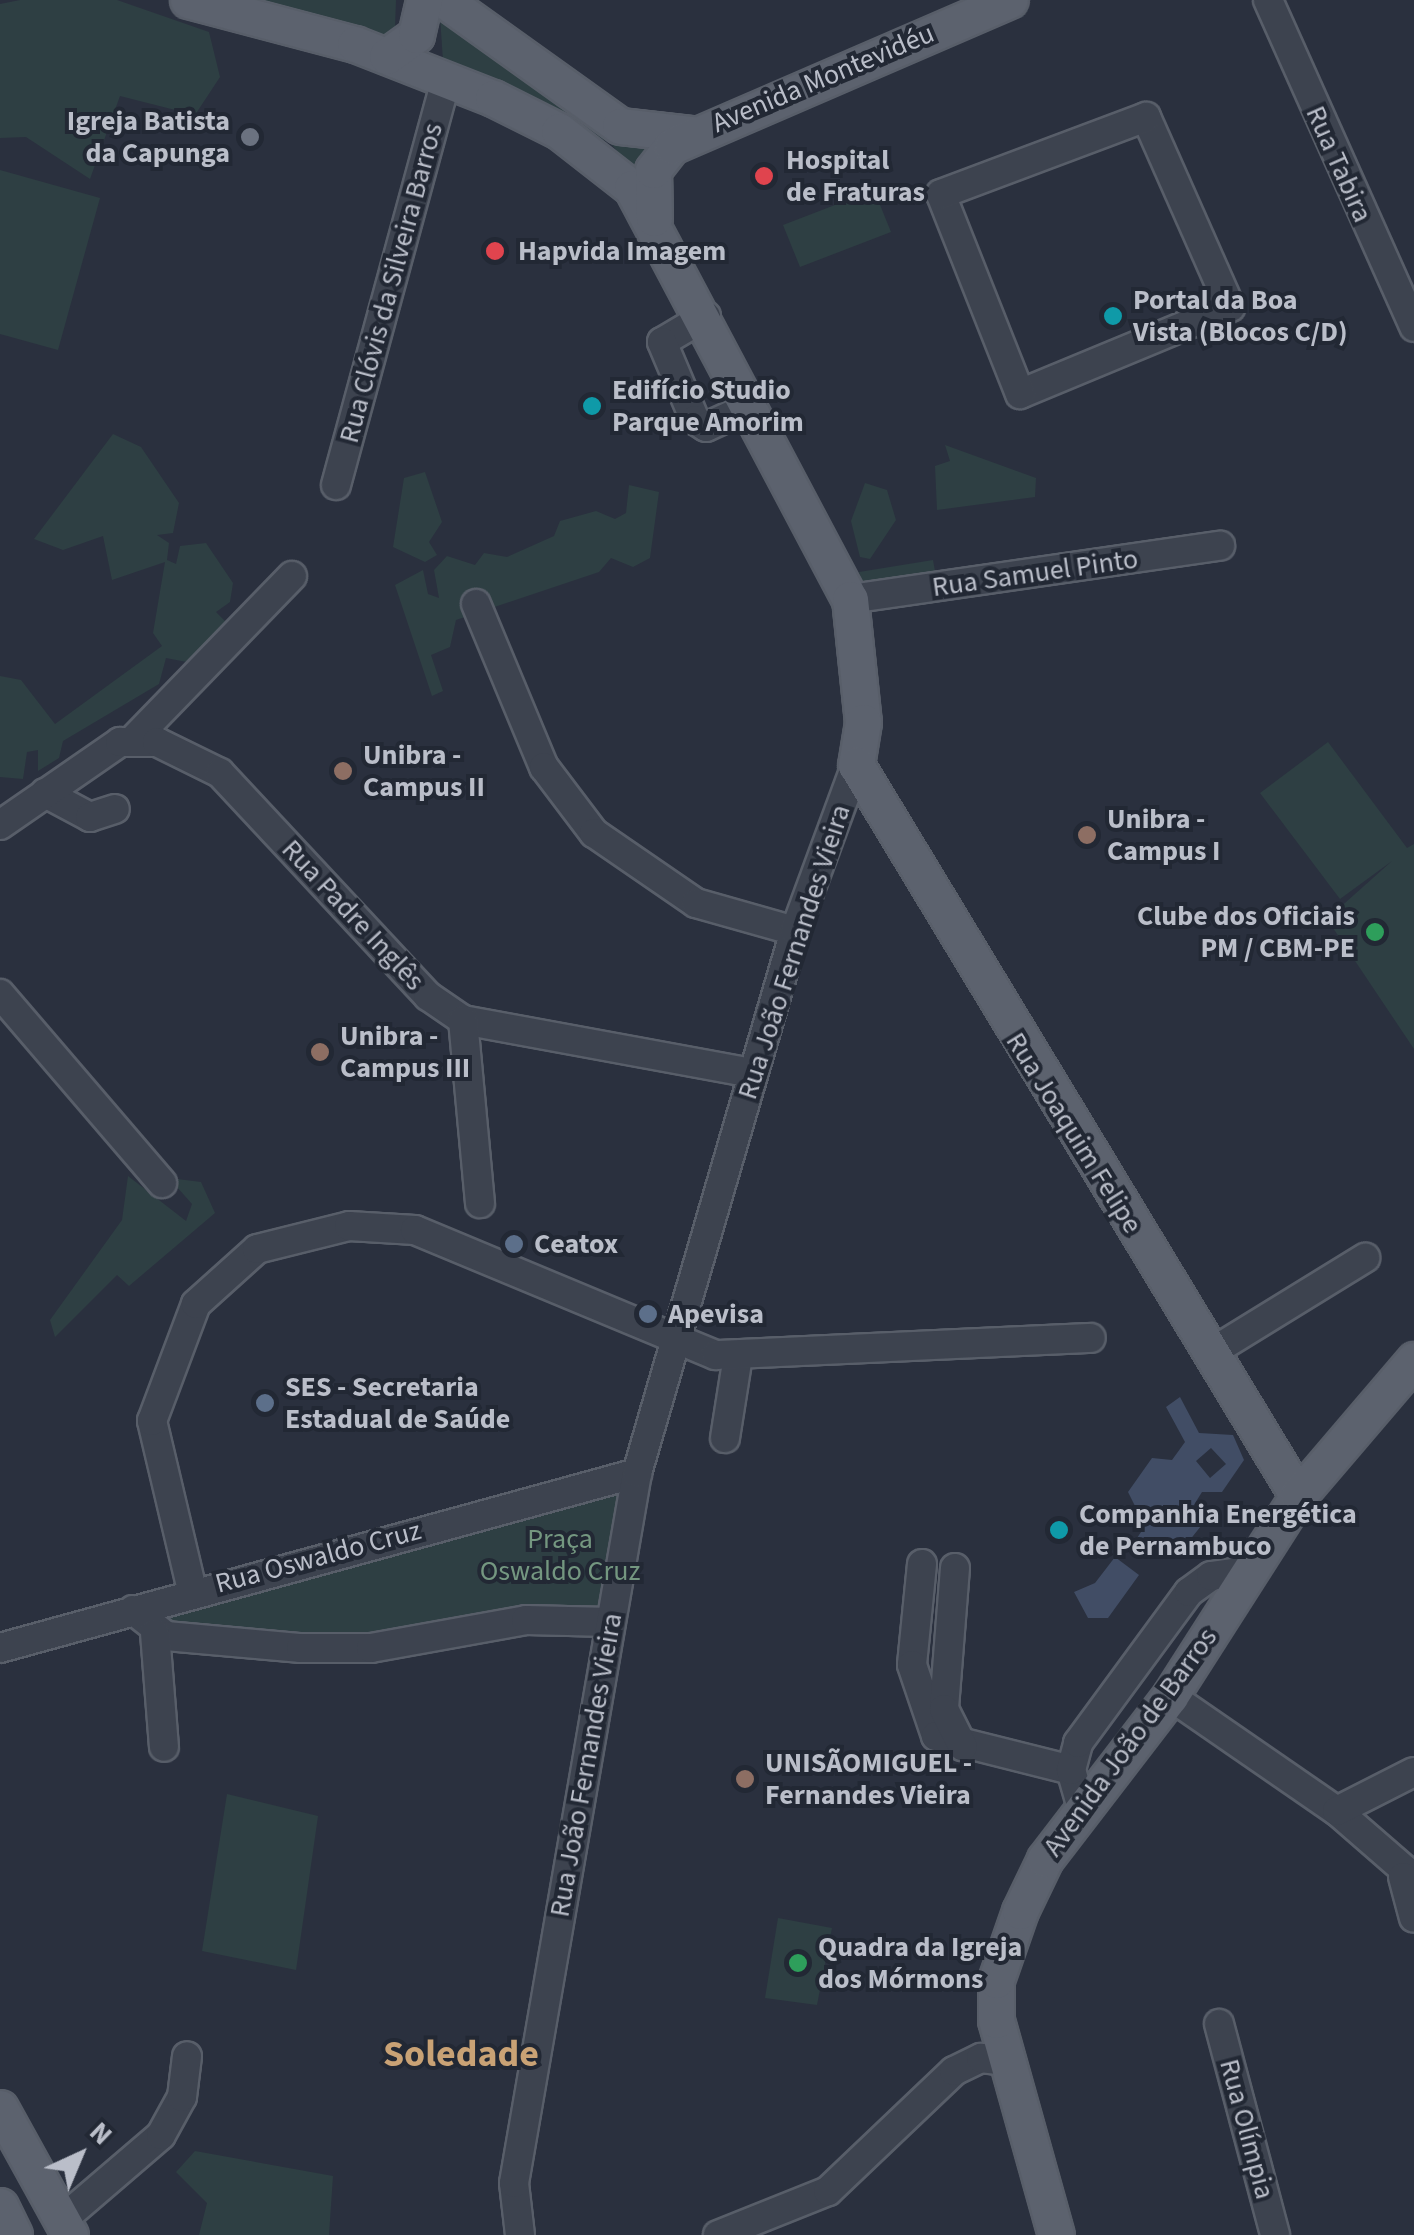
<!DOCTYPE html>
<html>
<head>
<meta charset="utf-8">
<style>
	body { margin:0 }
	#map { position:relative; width:1414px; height:2235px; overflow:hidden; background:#2a303e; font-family:"Source Sans 3",sans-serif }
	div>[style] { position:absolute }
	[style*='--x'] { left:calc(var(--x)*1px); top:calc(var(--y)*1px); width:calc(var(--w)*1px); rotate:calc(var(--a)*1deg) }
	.green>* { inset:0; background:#2e3f43 }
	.water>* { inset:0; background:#414d65 }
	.roads { filter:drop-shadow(2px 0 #585e69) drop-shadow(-2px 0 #585e69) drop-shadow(0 2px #585e69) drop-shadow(0 -2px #585e69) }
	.minor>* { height:28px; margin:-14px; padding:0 14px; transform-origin:14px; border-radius:14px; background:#3d434f }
	.major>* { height:35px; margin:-17.5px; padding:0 17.5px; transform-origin:17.5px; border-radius:17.5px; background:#5c626e }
	.dots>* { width:28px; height:28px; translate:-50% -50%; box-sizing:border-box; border:5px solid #222834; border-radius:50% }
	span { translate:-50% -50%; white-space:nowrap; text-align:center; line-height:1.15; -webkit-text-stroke:8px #222834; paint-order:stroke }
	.street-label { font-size:28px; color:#babec9 }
	.poi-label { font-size:28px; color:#babec9; font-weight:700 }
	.right { translate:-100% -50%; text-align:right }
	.left { translate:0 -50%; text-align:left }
	.park-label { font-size:28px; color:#749780 }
	.district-label { font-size:38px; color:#c9a275; font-weight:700 }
	.north { position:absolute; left:30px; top:2105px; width:100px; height:100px; -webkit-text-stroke:8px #222834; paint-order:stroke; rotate:44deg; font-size:28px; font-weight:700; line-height:40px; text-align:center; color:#babec9 }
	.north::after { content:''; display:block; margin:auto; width:35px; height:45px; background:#babec9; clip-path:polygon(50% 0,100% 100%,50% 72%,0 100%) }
</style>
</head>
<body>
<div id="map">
	<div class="green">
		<div style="clip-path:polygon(20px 0,117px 0,209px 32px,220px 77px,195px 115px,120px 96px,90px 179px,26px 137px,0 138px,0 4px)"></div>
		<div style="clip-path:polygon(246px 0,396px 0,395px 27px,383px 36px)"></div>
		<div style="clip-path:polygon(439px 1px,673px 140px,646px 183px,610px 143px,443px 61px)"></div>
		<div style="clip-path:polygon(0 170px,100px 198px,58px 350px,0 334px)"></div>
		<div style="clip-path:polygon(874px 190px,891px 232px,800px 267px,783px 225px)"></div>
		<div style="clip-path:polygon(113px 434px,141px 447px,179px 503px,173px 533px,157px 535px,169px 543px,167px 560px,176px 564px,180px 546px,206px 543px,233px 583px,230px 602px,216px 612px,230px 626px,197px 664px,166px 658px,159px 684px,63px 741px,59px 758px,38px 771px,38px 750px,27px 752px,23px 779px,0 777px,0 676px,21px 680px,55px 724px,162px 646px,153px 633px,165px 562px,112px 580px,103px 536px,63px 550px,34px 539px)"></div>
		<div style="clip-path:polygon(945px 445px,1036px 478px,1035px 497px,937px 510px,935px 466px,950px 461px)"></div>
		<div style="clip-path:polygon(425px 472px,442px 522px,429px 542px,437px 555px,425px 562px,393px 547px,404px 478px)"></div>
		<div style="clip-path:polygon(865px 483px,887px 490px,896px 520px,870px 559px,860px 557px,851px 521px)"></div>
		<div style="clip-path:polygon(629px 485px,659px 492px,650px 558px,633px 567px,611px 558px,599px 572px,456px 620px,450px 647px,431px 655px,443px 691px,432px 696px,395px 585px,423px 570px,428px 594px,439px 598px,434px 570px,447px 556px,475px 565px,484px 553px,507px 557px,554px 536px,560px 521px,596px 511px,615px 519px,626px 513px)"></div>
		<div style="clip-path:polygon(933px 560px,936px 577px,866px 592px,859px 572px)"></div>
		<div style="clip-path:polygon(1328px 742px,1407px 848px,1414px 844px,1414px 1049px,1327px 919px,1392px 861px,1340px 899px,1260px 793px)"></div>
		<div style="clip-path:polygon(128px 1176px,186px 1221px,192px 1204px,169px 1178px,201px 1182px,215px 1213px,129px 1286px,117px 1275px,55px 1337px,50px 1320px,122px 1220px)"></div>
		<div style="clip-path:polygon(621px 1490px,607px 1608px,373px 1637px,169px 1632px,148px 1612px)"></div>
		<div style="clip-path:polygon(227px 1794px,318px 1816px,296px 1970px,202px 1951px)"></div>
		<div style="clip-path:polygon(778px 1918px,832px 1928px,817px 2005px,765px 1998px)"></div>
		<div style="clip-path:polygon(195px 2151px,333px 2176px,329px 2235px,199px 2235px,207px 2203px,176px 2172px)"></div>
	</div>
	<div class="water">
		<div style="clip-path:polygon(evenodd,1180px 1397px,1199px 1433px,1233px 1435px,1244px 1460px,1222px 1492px,1202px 1492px,1192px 1508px,1201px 1526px,1189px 1541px,1166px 1542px,1156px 1556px,1135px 1541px,1145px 1526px,1128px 1492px,1152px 1458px,1172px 1460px,1185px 1442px,1166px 1407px,1180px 1397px,1211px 1448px,1226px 1464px,1210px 1478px,1196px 1461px,1211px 1448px)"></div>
		<div style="clip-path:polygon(1115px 1557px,1139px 1575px,1108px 1618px,1088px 1618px,1074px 1592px,1095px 1583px)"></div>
	</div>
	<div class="roads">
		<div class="minor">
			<div style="--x:1268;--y:0;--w:358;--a:65.9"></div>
			<div style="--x:1146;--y:117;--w:208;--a:66.1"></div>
			<div style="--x:1230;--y:307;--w:227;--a:157.5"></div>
			<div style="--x:1020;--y:394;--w:215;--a:-111.6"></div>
			<div style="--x:941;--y:194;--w:219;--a:-20.6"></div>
			<div style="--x:706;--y:316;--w:51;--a:149.4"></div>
			<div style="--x:662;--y:342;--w:85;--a:67.1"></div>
			<div style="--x:695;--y:420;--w:13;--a:32"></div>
			<div style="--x:706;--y:427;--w:51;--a:-24.5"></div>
			<div style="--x:336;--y:485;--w:419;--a:-74.8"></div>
			<div style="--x:850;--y:599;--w:374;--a:-8.2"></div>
			<div style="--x:476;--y:604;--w:177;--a:67.4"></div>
			<div style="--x:544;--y:767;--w:83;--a:52.9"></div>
			<div style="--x:594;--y:833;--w:124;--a:34.5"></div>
			<div style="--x:696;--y:903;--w:103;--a:15.8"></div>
			<div style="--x:134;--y:739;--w:227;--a:-45.9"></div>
			<div style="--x:45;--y:793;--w:51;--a:28.1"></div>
			<div style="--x:90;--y:817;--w:26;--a:-18"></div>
			<div style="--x:0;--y:825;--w:146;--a:-34.7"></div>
			<div style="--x:120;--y:742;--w:37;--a:0"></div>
			<div style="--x:157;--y:742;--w:70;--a:26.2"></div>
			<div style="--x:220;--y:773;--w:305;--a:47"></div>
			<div style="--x:428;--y:996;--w:42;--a:34.4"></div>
			<div style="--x:463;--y:1020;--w:295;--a:10.4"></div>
			<div style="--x:0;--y:994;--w:249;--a:49.4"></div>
			<div style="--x:463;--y:1020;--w:184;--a:84.7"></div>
			<div style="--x:1212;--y:1352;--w:180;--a:-31.6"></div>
			<div style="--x:725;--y:1438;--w:83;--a:-81"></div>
			<div style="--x:922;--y:1564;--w:101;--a:95.7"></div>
			<div style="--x:912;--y:1665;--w:75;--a:71.3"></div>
			<div style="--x:936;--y:1736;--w:139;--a:14.1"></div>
			<div style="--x:955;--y:1568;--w:141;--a:94.5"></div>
			<div style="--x:944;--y:1709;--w:42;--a:63.4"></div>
			<div style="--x:192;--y:1590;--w:174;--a:-103.3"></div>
			<div style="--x:152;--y:1421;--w:125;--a:-69.4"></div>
			<div style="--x:196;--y:1304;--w:82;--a:-42"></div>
			<div style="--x:257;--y:1249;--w:95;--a:-14"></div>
			<div style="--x:349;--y:1226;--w:66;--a:3.5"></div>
			<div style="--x:415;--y:1230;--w:326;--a:22.6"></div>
			<div style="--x:716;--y:1355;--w:375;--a:-2.6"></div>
			<div style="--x:133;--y:1610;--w:42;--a:38.2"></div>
			<div style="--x:166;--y:1636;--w:136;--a:5.1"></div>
			<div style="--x:301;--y:1648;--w:70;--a:0"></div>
			<div style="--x:371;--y:1648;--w:158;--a:-10.2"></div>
			<div style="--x:526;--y:1620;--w:84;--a:1.4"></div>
			<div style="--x:155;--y:1633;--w:114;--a:85.5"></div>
			<div style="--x:0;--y:1648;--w:661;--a:-15.36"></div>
			<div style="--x:1170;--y:1696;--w:203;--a:34.6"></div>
			<div style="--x:1337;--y:1811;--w:102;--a:41"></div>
			<div style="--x:1082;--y:1808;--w:40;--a:-106"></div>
			<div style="--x:1071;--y:1770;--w:28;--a:-75"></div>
			<div style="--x:1078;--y:1743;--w:187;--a:-53.7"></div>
			<div style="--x:1189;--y:1592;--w:27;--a:-36"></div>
			<div style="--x:1211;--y:1576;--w:37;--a:-8"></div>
			<div style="--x:1337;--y:1811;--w:86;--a:-26.9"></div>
			<div style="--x:1403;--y:1877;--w:42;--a:75"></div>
			<div style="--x:1219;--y:2024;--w:218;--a:75.1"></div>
			<div style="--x:62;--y:2220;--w:130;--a:-40.6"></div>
			<div style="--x:161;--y:2135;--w:43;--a:-61.1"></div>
			<div style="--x:182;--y:2097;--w:41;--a:-83"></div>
			<div style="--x:520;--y:2235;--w:52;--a:-96.6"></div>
			<div style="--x:514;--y:2183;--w:721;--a:-80.17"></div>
			<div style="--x:637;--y:1473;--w:565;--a:-73.75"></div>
			<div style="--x:795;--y:931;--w:177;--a:-69.8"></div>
			<div style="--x:718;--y:2235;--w:118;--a:-21.8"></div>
			<div style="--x:828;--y:2191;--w:174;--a:-43.6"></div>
			<div style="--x:954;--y:2071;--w:30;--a:-26"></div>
			<div style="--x:981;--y:2058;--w:24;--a:7"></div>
		</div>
		<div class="major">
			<div style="--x:188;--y:0;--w:173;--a:14.8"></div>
			<div style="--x:355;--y:44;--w:148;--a:21.4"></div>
			<div style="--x:493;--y:98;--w:74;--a:26.6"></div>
			<div style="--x:559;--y:131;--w:93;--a:38"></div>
			<div style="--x:632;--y:188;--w:465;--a:62.1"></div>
			<div style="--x:850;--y:599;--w:124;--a:84"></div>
			<div style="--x:863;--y:722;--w:44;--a:99.2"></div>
			<div style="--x:856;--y:765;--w:854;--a:58.84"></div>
			<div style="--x:444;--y:0;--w:216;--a:35.6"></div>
			<div style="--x:620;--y:126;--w:71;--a:6.4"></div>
			<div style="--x:387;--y:56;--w:36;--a:-36"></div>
			<div style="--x:416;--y:35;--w:36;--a:-77"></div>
			<div style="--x:654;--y:218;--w:48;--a:-91.2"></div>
			<div style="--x:653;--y:170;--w:31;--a:-52"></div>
			<div style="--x:672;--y:146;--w:368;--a:-23.4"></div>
			<div style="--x:0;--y:2108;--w:145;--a:61.1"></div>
			<div style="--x:0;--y:2206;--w:32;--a:64"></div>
			<div style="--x:1056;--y:2235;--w:223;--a:-105.6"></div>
			<div style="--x:996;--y:2020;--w:40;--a:-90"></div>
			<div style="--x:996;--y:1980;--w:73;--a:-70.8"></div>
			<div style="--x:1020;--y:1911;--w:58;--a:-64.3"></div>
			<div style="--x:1045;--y:1859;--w:205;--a:-52.5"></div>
			<div style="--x:1170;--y:1696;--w:237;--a:-57.4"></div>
			<div style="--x:1298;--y:1496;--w:179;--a:-49.5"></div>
		</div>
	</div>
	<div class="dots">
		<div style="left:250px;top:137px;background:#6b7280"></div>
		<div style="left:764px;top:176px;background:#e0444e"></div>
		<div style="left:495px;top:251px;background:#e0444e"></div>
		<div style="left:1113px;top:316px;background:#0f9aa8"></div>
		<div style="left:592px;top:406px;background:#0f9aa8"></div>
		<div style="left:343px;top:771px;background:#8d6e63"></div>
		<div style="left:1087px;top:835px;background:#8d6e63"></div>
		<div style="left:1375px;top:932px;background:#2e9e5b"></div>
		<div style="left:320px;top:1052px;background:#8d6e63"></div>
		<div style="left:514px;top:1244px;background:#5c6f8a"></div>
		<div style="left:648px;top:1314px;background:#5c6f8a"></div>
		<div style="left:265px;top:1403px;background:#5c6f8a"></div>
		<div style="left:1059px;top:1530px;background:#0f9aa8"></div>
		<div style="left:745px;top:1779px;background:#8d6e63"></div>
		<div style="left:798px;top:1963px;background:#2e9e5b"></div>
	</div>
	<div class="street-label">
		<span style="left:823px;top:78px;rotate:-23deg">Avenida Montevidéu</span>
		<span style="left:1339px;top:164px;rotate:66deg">Rua Tabira</span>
		<span style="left:391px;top:283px;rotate:-75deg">Rua Clóvis da Silveira Barros</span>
		<span style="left:1035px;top:573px;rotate:-8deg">Rua Samuel Pinto</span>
		<span style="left:353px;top:915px;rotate:47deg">Rua Padre Inglês</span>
		<span style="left:794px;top:952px;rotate:-72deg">Rua João Fernandes Vieira</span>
		<span style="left:1074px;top:1133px;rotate:58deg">Rua Joaquim Felipe</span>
		<span style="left:318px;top:1557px;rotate:-15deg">Rua Oswaldo Cruz</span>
		<span style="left:1130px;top:1742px;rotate:-54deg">Avenida João de Barros</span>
		<span style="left:586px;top:1765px;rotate:-80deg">Rua João Fernandes Vieira</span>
		<span style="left:1247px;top:2129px;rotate:75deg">Rua Olímpia</span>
	</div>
	<div class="poi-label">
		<span class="right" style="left:230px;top:137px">Igreja Batista<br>da Capunga</span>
		<span class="left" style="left:786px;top:176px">Hospital<br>de Fraturas</span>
		<span class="left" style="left:518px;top:251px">Hapvida Imagem</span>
		<span class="left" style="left:1133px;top:316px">Portal da Boa<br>Vista (Blocos C/D)</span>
		<span class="left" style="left:612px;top:406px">Edifício Studio<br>Parque Amorim</span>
		<span class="left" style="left:363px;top:771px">Unibra -<br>Campus II</span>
		<span class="left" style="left:1107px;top:835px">Unibra -<br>Campus I</span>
		<span class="right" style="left:1355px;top:932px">Clube dos Oficiais<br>PM / CBM-PE</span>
		<span class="left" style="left:340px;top:1052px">Unibra -<br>Campus III</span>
		<span class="left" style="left:534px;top:1244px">Ceatox</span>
		<span class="left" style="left:668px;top:1314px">Apevisa</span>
		<span class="left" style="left:285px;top:1403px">SES - Secretaria<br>Estadual de Saúde</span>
		<span class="left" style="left:1079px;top:1530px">Companhia Energética<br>de Pernambuco</span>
		<span class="left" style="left:765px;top:1779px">UNISÃOMIGUEL -<br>Fernandes Vieira</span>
		<span class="left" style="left:818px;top:1963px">Quadra da Igreja<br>dos Mórmons</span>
	</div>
	<div class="park-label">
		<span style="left:560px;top:1555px">Praça<br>Oswaldo Cruz</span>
	</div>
	<div class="district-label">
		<span style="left:461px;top:2055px">Soledade</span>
	</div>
	<div class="north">N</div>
</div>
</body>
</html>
